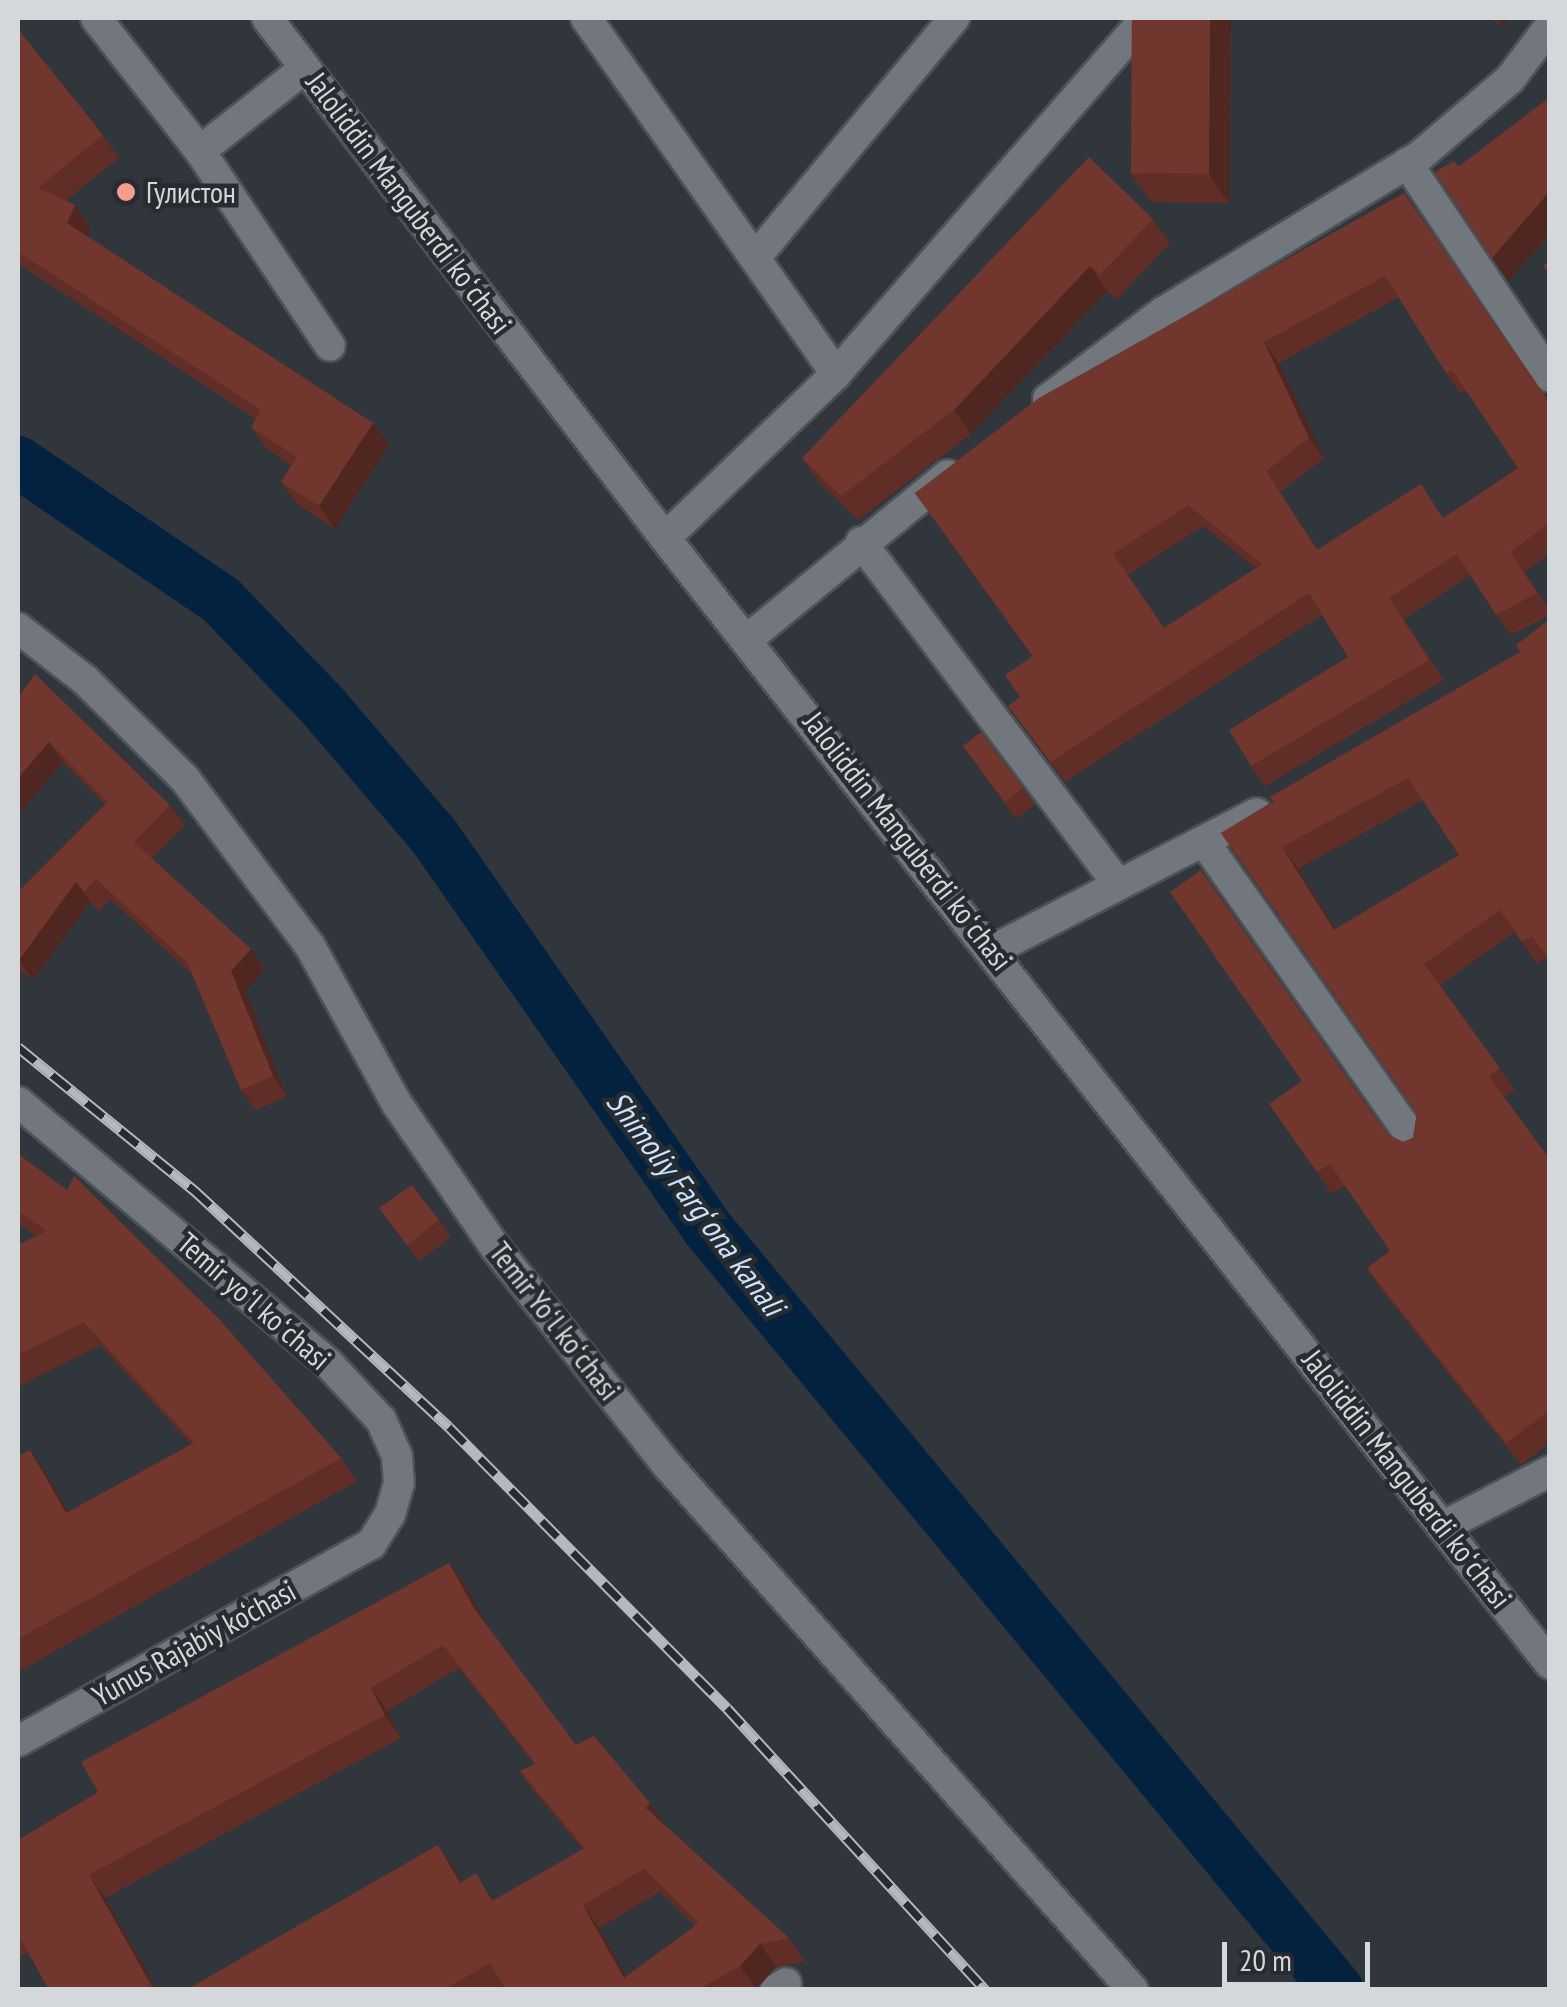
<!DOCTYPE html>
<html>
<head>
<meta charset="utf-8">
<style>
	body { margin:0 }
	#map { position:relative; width:1567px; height:2007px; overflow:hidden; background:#31363c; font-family:"PT Sans Narrow",sans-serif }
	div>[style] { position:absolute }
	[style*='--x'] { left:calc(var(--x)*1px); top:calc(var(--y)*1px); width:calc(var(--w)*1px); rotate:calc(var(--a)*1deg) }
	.canal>* { height:52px; margin:-26px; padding:0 26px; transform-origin:26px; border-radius:26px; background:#032240 }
	.roads { filter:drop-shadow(2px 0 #4d5257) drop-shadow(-2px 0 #4d5257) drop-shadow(0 2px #4d5257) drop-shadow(0 -2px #4d5257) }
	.service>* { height:30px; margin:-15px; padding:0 15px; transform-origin:15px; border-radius:15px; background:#71777d }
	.minor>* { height:30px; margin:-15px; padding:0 15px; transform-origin:15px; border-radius:15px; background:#71777d }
	.tertiary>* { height:30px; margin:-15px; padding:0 15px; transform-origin:15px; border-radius:15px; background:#71777d }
	.secondary>* { height:30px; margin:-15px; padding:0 15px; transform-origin:15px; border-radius:15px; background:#71777d }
	.rail>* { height:11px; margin-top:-5.5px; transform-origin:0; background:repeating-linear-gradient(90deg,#272c31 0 22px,#b5b9bd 0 44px); box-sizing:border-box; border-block:2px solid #b5b9bd }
	.wall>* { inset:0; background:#612e27 }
	.shaded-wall>* { inset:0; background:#4f2620 }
	.building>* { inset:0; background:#71362d }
	.dots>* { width:28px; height:28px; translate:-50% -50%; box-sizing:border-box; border:5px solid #272c31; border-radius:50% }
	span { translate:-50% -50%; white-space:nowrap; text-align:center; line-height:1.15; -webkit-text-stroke:9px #272c31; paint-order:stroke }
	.poi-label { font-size:30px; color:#d4d8db }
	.left { translate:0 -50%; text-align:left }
	.street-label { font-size:30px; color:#d4d8db }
	.water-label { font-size:32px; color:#cbe3ff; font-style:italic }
	.frame { position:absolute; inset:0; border:20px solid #d4d8db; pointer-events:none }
	.scale { position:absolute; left:1222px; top:1942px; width:148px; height:45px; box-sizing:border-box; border:5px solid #d4d8db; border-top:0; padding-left:12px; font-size:30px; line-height:35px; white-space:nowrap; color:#d4d8db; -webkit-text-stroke:8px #272c31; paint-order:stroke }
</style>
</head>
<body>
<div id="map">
	<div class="canal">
		<div style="--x:18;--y:462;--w:245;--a:34.2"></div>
		<div style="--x:221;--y:600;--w:146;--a:46.1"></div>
		<div style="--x:322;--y:705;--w:172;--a:49.5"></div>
		<div style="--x:434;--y:836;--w:479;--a:55.1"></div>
		<div style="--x:708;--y:1229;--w:988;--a:50.38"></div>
	</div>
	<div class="roads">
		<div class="service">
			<div style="--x:96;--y:18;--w:169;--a:52"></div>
			<div style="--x:200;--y:151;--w:134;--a:-38.3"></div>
			<div style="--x:586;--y:18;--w:435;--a:54.9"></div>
			<div style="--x:200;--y:151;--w:234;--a:56.3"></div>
			<div style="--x:755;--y:258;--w:312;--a:-50.3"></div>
			<div style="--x:665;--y:538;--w:237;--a:-43.8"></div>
			<div style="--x:836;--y:374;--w:471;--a:-49"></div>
		</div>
		<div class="minor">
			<div style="--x:1407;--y:163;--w:257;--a:56.2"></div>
			<div style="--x:1048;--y:399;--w:144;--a:-37.1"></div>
			<div style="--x:1163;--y:312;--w:302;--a:-31.3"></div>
			<div style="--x:1421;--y:155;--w:117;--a:-40.5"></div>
			<div style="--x:1510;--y:79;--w:66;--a:-53"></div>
			<div style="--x:861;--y:542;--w:428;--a:53.1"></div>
			<div style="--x:749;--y:638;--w:257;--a:-39.3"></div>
			<div style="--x:1205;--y:843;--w:369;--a:54.9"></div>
			<div style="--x:993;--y:950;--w:297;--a:-27.4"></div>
			<div style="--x:18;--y:1102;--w:407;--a:40.1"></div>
			<div style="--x:329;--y:1364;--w:76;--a:47.1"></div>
			<div style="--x:381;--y:1420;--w:39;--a:66"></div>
			<div style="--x:397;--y:1456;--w:27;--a:86"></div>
			<div style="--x:399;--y:1483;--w:32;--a:106"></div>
			<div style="--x:390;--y:1514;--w:36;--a:122"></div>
			<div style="--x:371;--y:1544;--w:404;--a:150.8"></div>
			<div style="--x:1444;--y:1526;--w:119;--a:-27.4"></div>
			<div style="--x:775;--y:1990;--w:13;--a:-32"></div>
		</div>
		<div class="tertiary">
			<div style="--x:18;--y:628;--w:85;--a:37.8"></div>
			<div style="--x:85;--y:680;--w:141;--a:44.7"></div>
			<div style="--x:185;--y:779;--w:209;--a:53.2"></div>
			<div style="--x:310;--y:946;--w:180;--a:61.2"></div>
			<div style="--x:397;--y:1104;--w:173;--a:55.6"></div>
			<div style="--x:495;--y:1247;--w:280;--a:51.7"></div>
			<div style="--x:669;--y:1467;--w:699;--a:48.42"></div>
		</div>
		<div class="secondary">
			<div style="--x:267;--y:18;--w:655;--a:52.57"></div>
			<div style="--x:665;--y:538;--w:1432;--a:51.83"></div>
		</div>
	</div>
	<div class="rail">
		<div style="--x:18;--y:1047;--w:227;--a:39.1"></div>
		<div style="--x:194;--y:1190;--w:348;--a:42.9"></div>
		<div style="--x:449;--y:1427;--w:395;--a:45.3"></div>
		<div style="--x:727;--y:1708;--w:382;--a:47.5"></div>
	</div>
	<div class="wall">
		<div style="clip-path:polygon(1132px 18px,1231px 18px,1229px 203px,1151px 202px,1131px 173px)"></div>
		<div style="clip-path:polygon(1489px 18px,1509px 18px,1504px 26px)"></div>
		<div style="clip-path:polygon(18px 29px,103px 135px,119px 158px,65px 201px,75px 205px,91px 228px,87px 236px,373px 423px,389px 445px,335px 529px,297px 504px,281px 482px,291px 466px,267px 449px,251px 427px,256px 419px,20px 265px,18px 270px)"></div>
		<div style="clip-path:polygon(evenodd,1404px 193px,1550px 403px,1550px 554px,1525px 572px,1550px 611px,1550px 615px,1511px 635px,1470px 575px,1404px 619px,1444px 680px,1265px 786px,1251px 766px,1348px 657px,1322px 615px,1065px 782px,1008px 706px,1020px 697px,1032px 656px,915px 493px,1404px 193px,1399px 297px,1446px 373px,1461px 394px,1466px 390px,1518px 468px,1444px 518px,1318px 550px,1280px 492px,1324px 458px,1279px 363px,1399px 297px,1404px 193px,1203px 526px,1256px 568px,1164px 628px,1128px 575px,1203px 526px)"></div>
		<div style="clip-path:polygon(1153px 219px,1170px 243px,1117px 299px,1107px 291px,971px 434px,858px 520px,819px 482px,802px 458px)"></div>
		<div style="clip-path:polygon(evenodd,1550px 619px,1550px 962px,1547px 958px,1537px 964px,1515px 932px,1440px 985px,1515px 1090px,1504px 1097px,1550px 1160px,1550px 1443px,1521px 1465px,1382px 1290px,1367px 1268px,1390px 1251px,1345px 1185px,1332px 1194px,1269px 1104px,1387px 1134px,1403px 1142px,1413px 1138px,1417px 1113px,1221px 833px,1520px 652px,1550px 619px,1423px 800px,1459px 855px,1335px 929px,1298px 869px,1423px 800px)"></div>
		<div style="clip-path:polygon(18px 698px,170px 805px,185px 826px,152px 858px,265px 970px,245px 991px,287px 1097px,255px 1110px,241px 1090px,192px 974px,110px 899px,99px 911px,90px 902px,33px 980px,18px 968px,18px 892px,105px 804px,63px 762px,18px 815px)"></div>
		<div style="clip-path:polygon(963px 746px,1023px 788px,1035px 805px,1016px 819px)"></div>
		<div style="clip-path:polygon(18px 1154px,341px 1458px,357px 1481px,18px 1672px,18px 1456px,46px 1473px,68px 1512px,191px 1444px,100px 1345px,18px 1387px,18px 1245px,36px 1236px,18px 1223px)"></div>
		<div style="clip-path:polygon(379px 1208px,439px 1220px,451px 1237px,419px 1261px)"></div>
		<div style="clip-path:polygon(evenodd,449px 1563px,466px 1586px,487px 1626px,576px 1745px,789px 1938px,805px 1961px,776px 1967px,756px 1990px,506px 1990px,504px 1987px,500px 1990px,187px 1990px,438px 1845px,462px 1882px,494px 1900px,583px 1849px,536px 1794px,520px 1771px,534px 1764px,459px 1668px,387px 1711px,401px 1738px,105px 1898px,157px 1990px,49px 1990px,28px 1952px,18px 1958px,18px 1840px,98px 1792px,449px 1563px,660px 1892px,695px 1926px,626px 1976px,599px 1928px,660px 1892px)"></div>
	</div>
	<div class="shaded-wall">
		<div style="clip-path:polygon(1210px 18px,1231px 18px,1229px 203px,1209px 174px)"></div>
		<div style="clip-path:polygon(1497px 18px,1509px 18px,1504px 26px)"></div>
		<div style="clip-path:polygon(1550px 191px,1550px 233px,1509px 281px,1492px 258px)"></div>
		<div style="clip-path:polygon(75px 205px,91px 228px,83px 245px,67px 223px)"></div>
		<div style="clip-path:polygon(1090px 266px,1107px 291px,971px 434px,954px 410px)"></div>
		<div style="clip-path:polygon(1264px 342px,1279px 363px,1324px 458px,1309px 438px)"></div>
		<div style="clip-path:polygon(373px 423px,389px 445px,335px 529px,319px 506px)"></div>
		<div style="clip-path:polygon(49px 742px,63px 762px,18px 815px,18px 778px)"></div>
		<div style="clip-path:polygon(1282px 847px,1298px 869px,1349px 952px,1334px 930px)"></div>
		<div style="clip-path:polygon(76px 882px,90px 902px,33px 980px,19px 960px)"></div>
		<div style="clip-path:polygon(251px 949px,265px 970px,245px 991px,287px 1097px,273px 1076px,231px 971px)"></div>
		<div style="clip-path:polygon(30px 1450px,46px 1473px,82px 1536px,66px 1513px)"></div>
		<div style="clip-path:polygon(449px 1563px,466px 1586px,490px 1631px,474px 1608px)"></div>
		<div style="clip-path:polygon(371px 1688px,387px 1711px,401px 1738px,385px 1715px)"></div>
		<div style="clip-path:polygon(650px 1803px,666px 1826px,646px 1808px)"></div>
		<div style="clip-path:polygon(438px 1845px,454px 1868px,476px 1906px,460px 1883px)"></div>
		<div style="clip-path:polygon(89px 1875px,105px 1898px,157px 1990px,154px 1990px)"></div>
		<div style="clip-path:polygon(583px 1905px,599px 1928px,634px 1990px,624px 1978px)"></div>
		<div style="clip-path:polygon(760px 1944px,776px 1967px,756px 1989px,740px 1966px)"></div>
	</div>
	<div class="building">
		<div style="clip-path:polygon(1132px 18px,1210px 18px,1209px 174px,1131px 173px)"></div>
		<div style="clip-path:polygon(18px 29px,103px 135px,38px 188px,75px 205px,67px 223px,373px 423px,319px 506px,281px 482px,297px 457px,251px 427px,261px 410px,18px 252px)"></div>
		<div style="clip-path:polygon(1550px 97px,1550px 191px,1492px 258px,1435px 172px,1454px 161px,1458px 167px)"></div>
		<div style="clip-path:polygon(1089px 157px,1153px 219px,1100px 275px,1090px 266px,954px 410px,841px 496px,802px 458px)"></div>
		<div style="clip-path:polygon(evenodd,1404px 193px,1550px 404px,1550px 523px,1510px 552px,1537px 593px,1496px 615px,1457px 554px,1389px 598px,1429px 660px,1251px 766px,1229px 730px,1348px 657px,1309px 593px,1051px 762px,1008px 706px,1020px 697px,1005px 675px,1033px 656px,915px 493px,1039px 398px,1404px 193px,1385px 276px,1446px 373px,1452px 370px,1518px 468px,1443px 518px,1421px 484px,1317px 550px,1266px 471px,1309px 438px,1264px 342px,1385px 276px,1404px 193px,1188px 505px,1262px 564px,1164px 628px,1113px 554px,1188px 505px)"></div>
		<div style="clip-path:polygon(1550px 260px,1550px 274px,1543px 266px)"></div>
		<div style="clip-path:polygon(evenodd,1550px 619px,1550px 960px,1532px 936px,1522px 942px,1500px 910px,1424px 964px,1500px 1068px,1489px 1076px,1550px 1160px,1550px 1410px,1506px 1443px,1367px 1268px,1390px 1251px,1330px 1164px,1317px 1172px,1269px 1104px,1302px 1081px,1170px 892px,1201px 870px,1387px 1134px,1403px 1142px,1413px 1138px,1417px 1113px,1221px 833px,1274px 802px,1270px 797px,1520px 652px,1516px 645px,1550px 619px,1408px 778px,1459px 855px,1334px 930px,1282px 847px,1408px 778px)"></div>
		<div style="clip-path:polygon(35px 674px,170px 805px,134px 842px,251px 949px,231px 971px,273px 1076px,241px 1090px,187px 962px,96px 879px,84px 891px,76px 882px,19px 960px,18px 958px,18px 892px,108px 802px,49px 742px,18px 778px,18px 698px)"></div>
		<div style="clip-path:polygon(981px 732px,1023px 788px,1005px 802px,963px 746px)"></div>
		<div style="clip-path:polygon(18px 1154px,67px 1190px,74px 1176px,220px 1320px,341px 1458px,18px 1639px,18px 1456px,30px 1450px,66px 1513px,194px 1443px,84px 1322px,18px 1355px,18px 1245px,47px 1231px,18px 1211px)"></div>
		<div style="clip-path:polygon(412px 1185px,439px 1220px,407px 1245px,379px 1208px)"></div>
		<div style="clip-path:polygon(evenodd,449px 1563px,474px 1608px,576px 1745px,594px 1736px,650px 1803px,646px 1808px,789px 1938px,760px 1944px,740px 1966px,697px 1990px,506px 1990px,490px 1963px,444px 1990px,186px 1990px,438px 1845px,460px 1883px,476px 1873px,492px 1901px,585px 1848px,520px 1771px,536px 1764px,443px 1645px,371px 1688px,385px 1715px,89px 1875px,154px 1990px,49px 1990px,18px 1934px,18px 1840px,98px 1792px,81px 1762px,449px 1563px,644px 1869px,699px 1923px,624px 1978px,583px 1905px,644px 1869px)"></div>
	</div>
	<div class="dots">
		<div style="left:126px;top:192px;background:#f59d8e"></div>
	</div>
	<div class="poi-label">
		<span class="left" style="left:146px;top:192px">Гулистон</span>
	</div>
	<div class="street-label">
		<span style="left:409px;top:203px;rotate:53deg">Jaloliddin Manguberdi koʻchasi</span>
		<span style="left:908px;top:841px;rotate:52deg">Jaloliddin Manguberdi koʻchasi</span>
		<span style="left:254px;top:1301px;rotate:41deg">Temir yoʻl koʻchasi</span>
		<span style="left:555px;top:1321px;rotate:52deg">Temir Yoʻl koʻchasi</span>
		<span style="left:1407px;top:1479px;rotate:52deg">Jaloliddin Manguberdi koʻchasi</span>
		<span style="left:194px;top:1643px;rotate:-29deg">Yunus Rajabiy ko‘chasi</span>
	</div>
	<div class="water-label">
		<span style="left:696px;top:1203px;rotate:53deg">Shimoliy Fargʻona kanali</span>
	</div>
	<div class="frame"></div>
	<div class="scale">20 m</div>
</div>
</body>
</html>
